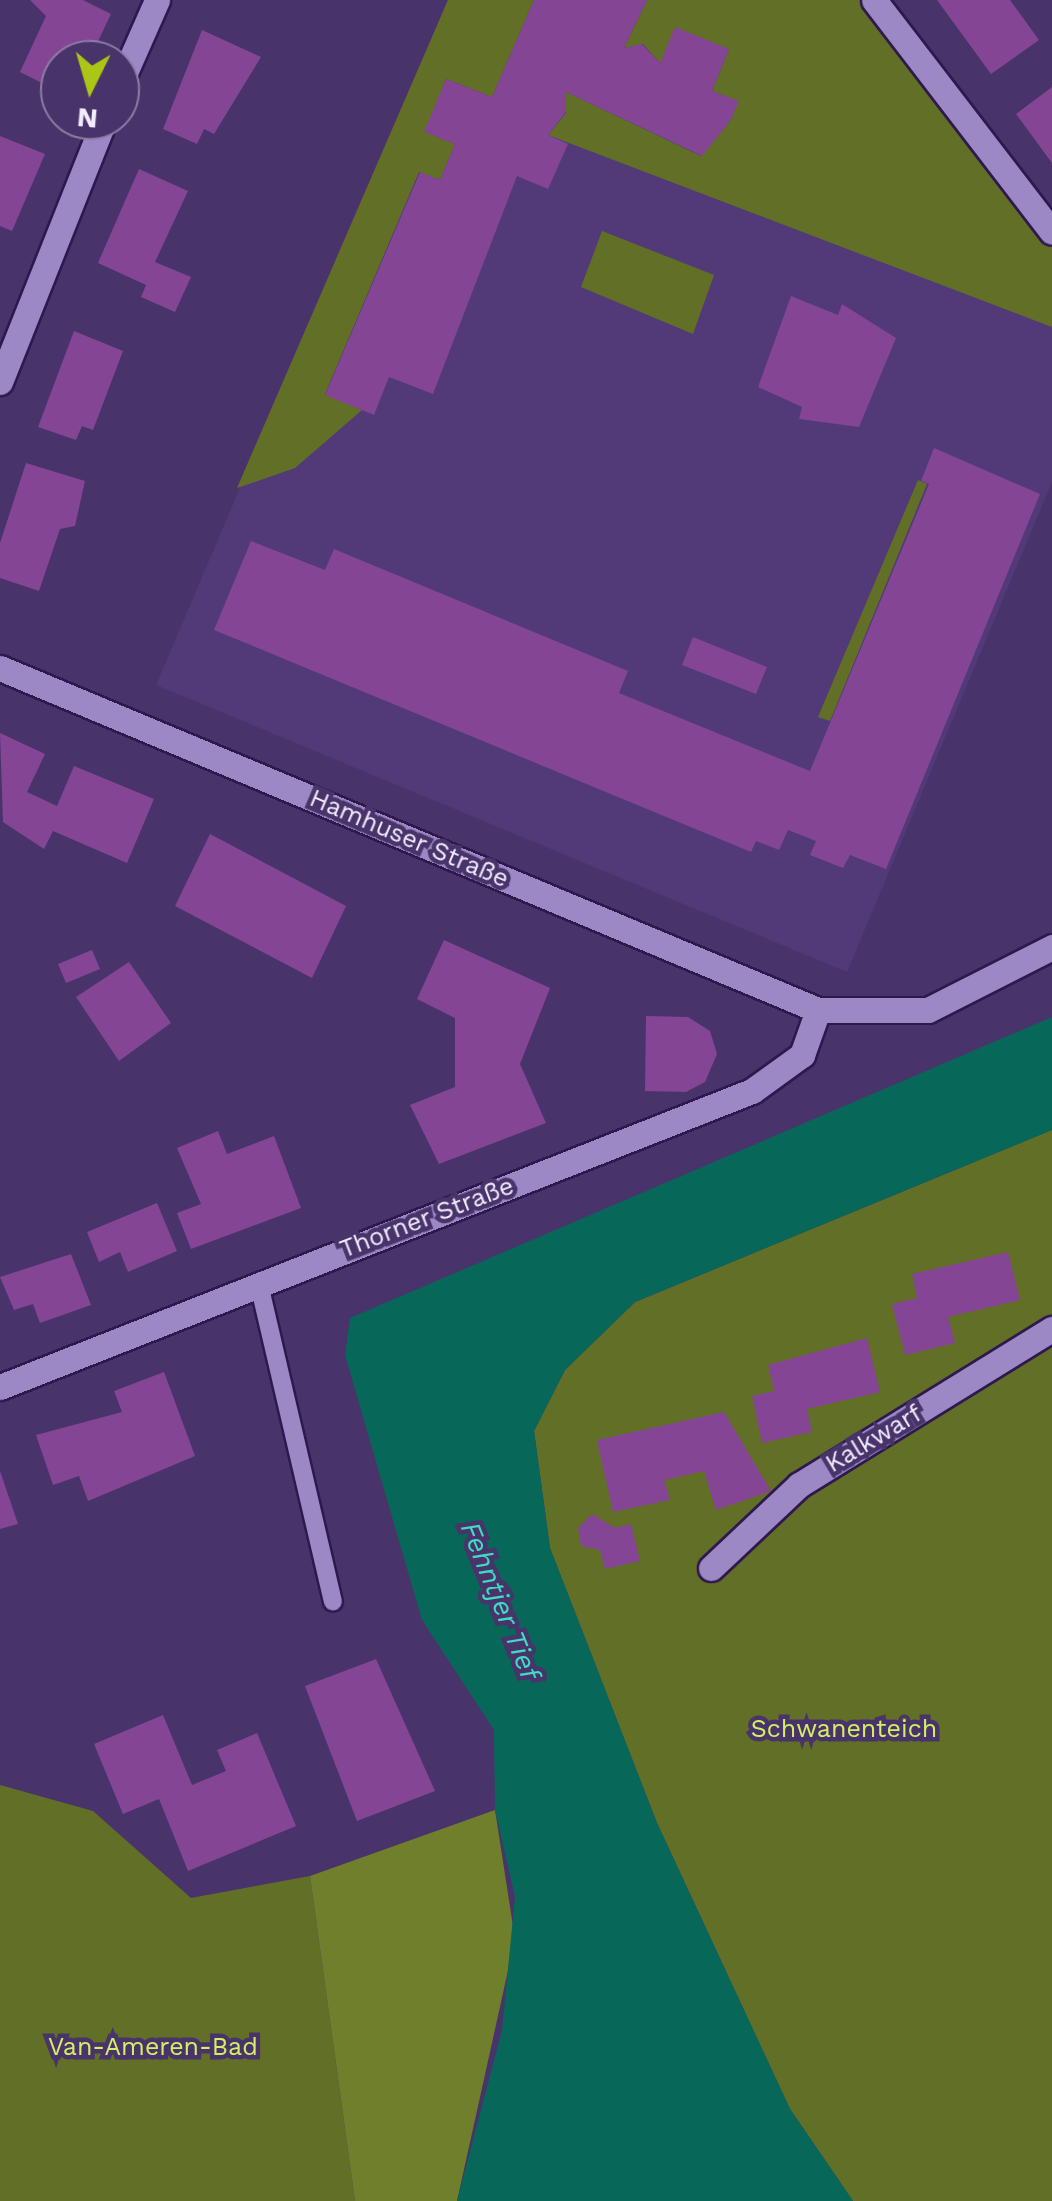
<!DOCTYPE html>
<html>
<head>
<meta charset="utf-8">
<style>
	body { margin:0 }
	#map { position:relative; width:1052px; height:2201px; overflow:hidden; background:#48346a; font-family:"Work Sans",sans-serif }
	div>[style] { position:absolute }
	[style*='--x'] { left:calc(var(--x)*1px); top:calc(var(--y)*1px); width:calc(var(--w)*1px); rotate:calc(var(--a)*1deg) }
	.built>* { inset:0; background:#513a77 }
	.green>* { inset:0; background:#627027 }
	.forest>* { inset:0; background:#6f7f2c }
	.water>* { inset:0; background:#076759 }
	.building>* { inset:0; background:#844594 }
	.roads { filter:drop-shadow(2px 0 #2e194d) drop-shadow(-2px 0 #2e194d) drop-shadow(0 2px #2e194d) drop-shadow(0 -2px #2e194d) }
	.service>* { height:18px; margin:-9px; padding:0 9px; transform-origin:9px; border-radius:9px; background:#9c88c5 }
	.minor>* { height:25px; margin:-12.5px; padding:0 12.5px; transform-origin:12.5px; border-radius:12.5px; background:#9c88c5 }
	span { translate:-50% -50%; white-space:nowrap; text-align:center; line-height:1.15; -webkit-text-stroke:9px #48346a; paint-order:stroke }
	.street-label { font-size:25px; color:#f1ebff }
	.park-label { font-size:25px; color:#d4ef64 }
	.water-label { font-size:28px; color:#3eddc3; font-style:italic }
	.north { position:absolute; left:40px; top:40px; width:100px; height:100px; box-sizing:border-box; background:#48346a; border:2px solid #8c7da6; border-radius:50%; rotate:185deg; font-size:28px; font-weight:700; line-height:40px; text-align:center; color:#f1ebff }
	.north::after { content:''; display:block; margin:auto; width:35px; height:45px; background:#abc614; clip-path:polygon(50% 0,100% 100%,50% 72%,0 100%) }
</style>
</head>
<body>
<div id="map">
	<div class="built">
		<div style="clip-path:polygon(448px 0,836px 0,1052px 273px,1052px 482px,847px 972px,156px 685px)"></div>
	</div>
	<div class="green">
		<div style="clip-path:polygon(448px 0,534px 0,492px 97px,446px 79px,425px 132px,455px 144px,440px 180px,419px 172px,325px 394px,362px 410px,295px 468px,237px 488px)"></div>
		<div style="clip-path:polygon(647px 0,872px 0,1052px 236px,1052px 327px,548px 135px,566px 113px,566px 92px,701px 156px,730px 121px,738px 101px,712px 91px,729px 49px,660px 63px,643px 44px,624px 48px)"></div>
		<div style="clip-path:polygon(602px 231px,714px 275px,693px 334px,581px 287px)"></div>
		<div style="clip-path:polygon(918px 480px,927px 484px,830px 721px,818px 717px)"></div>
		<div style="clip-path:polygon(1052px 1130px,1052px 2201px,853px 2201px,790px 2109px,657px 1823px,550px 1548px,534px 1431px,565px 1370px,635px 1302px)"></div>
		<div style="clip-path:polygon(0 1785px,93px 1811px,191px 1898px,310px 1876px,355px 2201px,0 2201px)"></div>
	</div>
	<div class="forest">
		<div style="clip-path:polygon(495px 1810px,515px 1939px,457px 2201px,355px 2201px,310px 1876px)"></div>
	</div>
	<div class="water">
		<div style="clip-path:polygon(1052px 1017px,1052px 1130px,635px 1302px,565px 1370px,534px 1431px,550px 1548px,657px 1823px,790px 2109px,853px 2201px,457px 2201px,502px 2030px,515px 1897px,495px 1810px,494px 1730px,422px 1620px,345px 1355px,350px 1318px)"></div>
	</div>
	<div class="building">
		<div style="clip-path:polygon(30px 0,83px 0,111px 14px,89px 60px,60px 60px,60px 92px,20px 72px,46px 16px)"></div>
		<div style="clip-path:polygon(534px 0,647px 0,624px 48px,642px 44px,660px 63px,675px 27px,729px 49px,712px 91px,739px 101px,730px 121px,702px 156px,566px 92px,566px 112px,548px 135px,568px 144px,548px 189px,517px 176px,433px 394px,389px 377px,374px 415px,325px 395px,420px 172px,440px 180px,455px 144px,424px 132px,446px 79px,492px 97px)"></div>
		<div style="clip-path:polygon(937px 0,1010px 0,1039px 40px,991px 74px)"></div>
		<div style="clip-path:polygon(202px 30px,261px 57px,214px 134px,204px 129px,197px 144px,163px 129px)"></div>
		<div style="clip-path:polygon(1052px 87px,1052px 163px,1016px 114px)"></div>
		<div style="clip-path:polygon(0 136px,45px 154px,12px 231px,0 226px)"></div>
		<div style="clip-path:polygon(139px 169px,188px 191px,155px 262px,191px 277px,175px 312px,141px 297px,146px 285px,98px 263px)"></div>
		<div style="clip-path:polygon(791px 296px,838px 315px,842px 304px,896px 338px,859px 427px,799px 419px,802px 407px,758px 387px)"></div>
		<div style="clip-path:polygon(74px 331px,123px 351px,93px 430px,82px 426px,76px 440px,38px 427px)"></div>
		<div style="clip-path:polygon(934px 448px,1040px 494px,886px 869px,850px 855px,843px 868px,810px 855px,816px 841px,788px 830px,779px 850px,756px 841px,751px 852px,214px 630px,251px 541px,325px 570px,334px 549px,628px 671px,619px 693px,810px 771px,929px 484px,921px 481px)"></div>
		<div style="clip-path:polygon(26px 463px,85px 481px,75px 526px,60px 529px,39px 591px,0 578px,0 543px)"></div>
		<div style="clip-path:polygon(693px 637px,767px 667px,756px 694px,682px 665px)"></div>
		<div style="clip-path:polygon(0 733px,45px 754px,27px 792px,57px 806px,74px 766px,154px 799px,127px 863px,53px 831px,44px 849px,3px 822px)"></div>
		<div style="clip-path:polygon(210px 834px,346px 906px,312px 978px,175px 906px)"></div>
		<div style="clip-path:polygon(444px 940px,550px 988px,520px 1064px,546px 1123px,439px 1164px,410px 1105px,455px 1087px,455px 1018px,417px 999px)"></div>
		<div style="clip-path:polygon(92px 950px,100px 969px,66px 983px,58px 964px)"></div>
		<div style="clip-path:polygon(129px 962px,171px 1023px,119px 1061px,76px 997px)"></div>
		<div style="clip-path:polygon(646px 1016px,688px 1017px,710px 1031px,717px 1054px,705px 1082px,686px 1092px,645px 1091px)"></div>
		<div style="clip-path:polygon(218px 1131px,227px 1154px,274px 1136px,301px 1208px,191px 1249px,177px 1213px,201px 1204px,177px 1148px)"></div>
		<div style="clip-path:polygon(157px 1203px,177px 1251px,128px 1272px,120px 1252px,99px 1262px,87px 1232px)"></div>
		<div style="clip-path:polygon(1008px 1252px,1020px 1300px,948px 1317px,955px 1343px,905px 1355px,892px 1304px,917px 1298px,912px 1274px)"></div>
		<div style="clip-path:polygon(71px 1254px,91px 1305px,40px 1323px,33px 1304px,14px 1310px,0 1277px)"></div>
		<div style="clip-path:polygon(867px 1338px,880px 1392px,807px 1409px,812px 1432px,762px 1443px,752px 1396px,774px 1391px,768px 1365px)"></div>
		<div style="clip-path:polygon(164px 1372px,195px 1456px,88px 1501px,79px 1476px,53px 1485px,36px 1435px,122px 1412px,114px 1391px)"></div>
		<div style="clip-path:polygon(724px 1412px,771px 1491px,716px 1510px,704px 1471px,664px 1480px,670px 1500px,613px 1512px,597px 1440px)"></div>
		<div style="clip-path:polygon(0 1471px,18px 1524px,0 1529px)"></div>
		<div style="clip-path:polygon(592px 1514px,615px 1528px,631px 1524px,640px 1561px,605px 1569px,600px 1550px,581px 1546px,578px 1528px)"></div>
		<div style="clip-path:polygon(376px 1659px,435px 1791px,357px 1821px,305px 1686px)"></div>
		<div style="clip-path:polygon(163px 1715px,192px 1785px,226px 1771px,217px 1750px,257px 1733px,296px 1826px,188px 1871px,159px 1799px,123px 1814px,94px 1744px)"></div>
	</div>
	<div class="roads">
		<div class="service">
			<div style="--x:259;--y:1284;--w:326;--a:76.9"></div>
		</div>
		<div class="minor">
			<div style="--x:874;--y:0;--w:292;--a:52.5"></div>
			<div style="--x:120;--y:84;--w:92;--a:-66.2"></div>
			<div style="--x:0;--y:382;--w:282;--a:-68.3"></div>
			<div style="--x:0;--y:668;--w:887;--a:22.69"></div>
			<div style="--x:818;--y:1010;--w:110;--a:0"></div>
			<div style="--x:928;--y:1010;--w:139;--a:-26.9"></div>
			<div style="--x:0;--y:1387;--w:808;--a:-21.49"></div>
			<div style="--x:752;--y:1091;--w:62;--a:-35.8"></div>
			<div style="--x:802;--y:1055;--w:48;--a:-70.4"></div>
			<div style="--x:711;--y:1568;--w:121;--a:-43.3"></div>
			<div style="--x:799;--y:1485;--w:297;--a:-31.7"></div>
		</div>
	</div>
	<div class="street-label">
		<span style="left:409px;top:839px;rotate:23deg">Hamhuser Straße</span>
		<span style="left:427px;top:1218px;rotate:-21deg">Thorner Straße</span>
		<span style="left:874px;top:1439px;rotate:-31deg">Kalkwarf</span>
	</div>
	<div class="park-label">
		<span style="left:844px;top:1729px">Schwanenteich</span>
		<span style="left:153px;top:2047px">Van-Ameren-Bad</span>
	</div>
	<div class="water-label">
		<span style="left:500px;top:1601px;rotate:68deg">Fehntjer Tief</span>
	</div>
	<div class="north">N</div>
</div>
</body>
</html>
